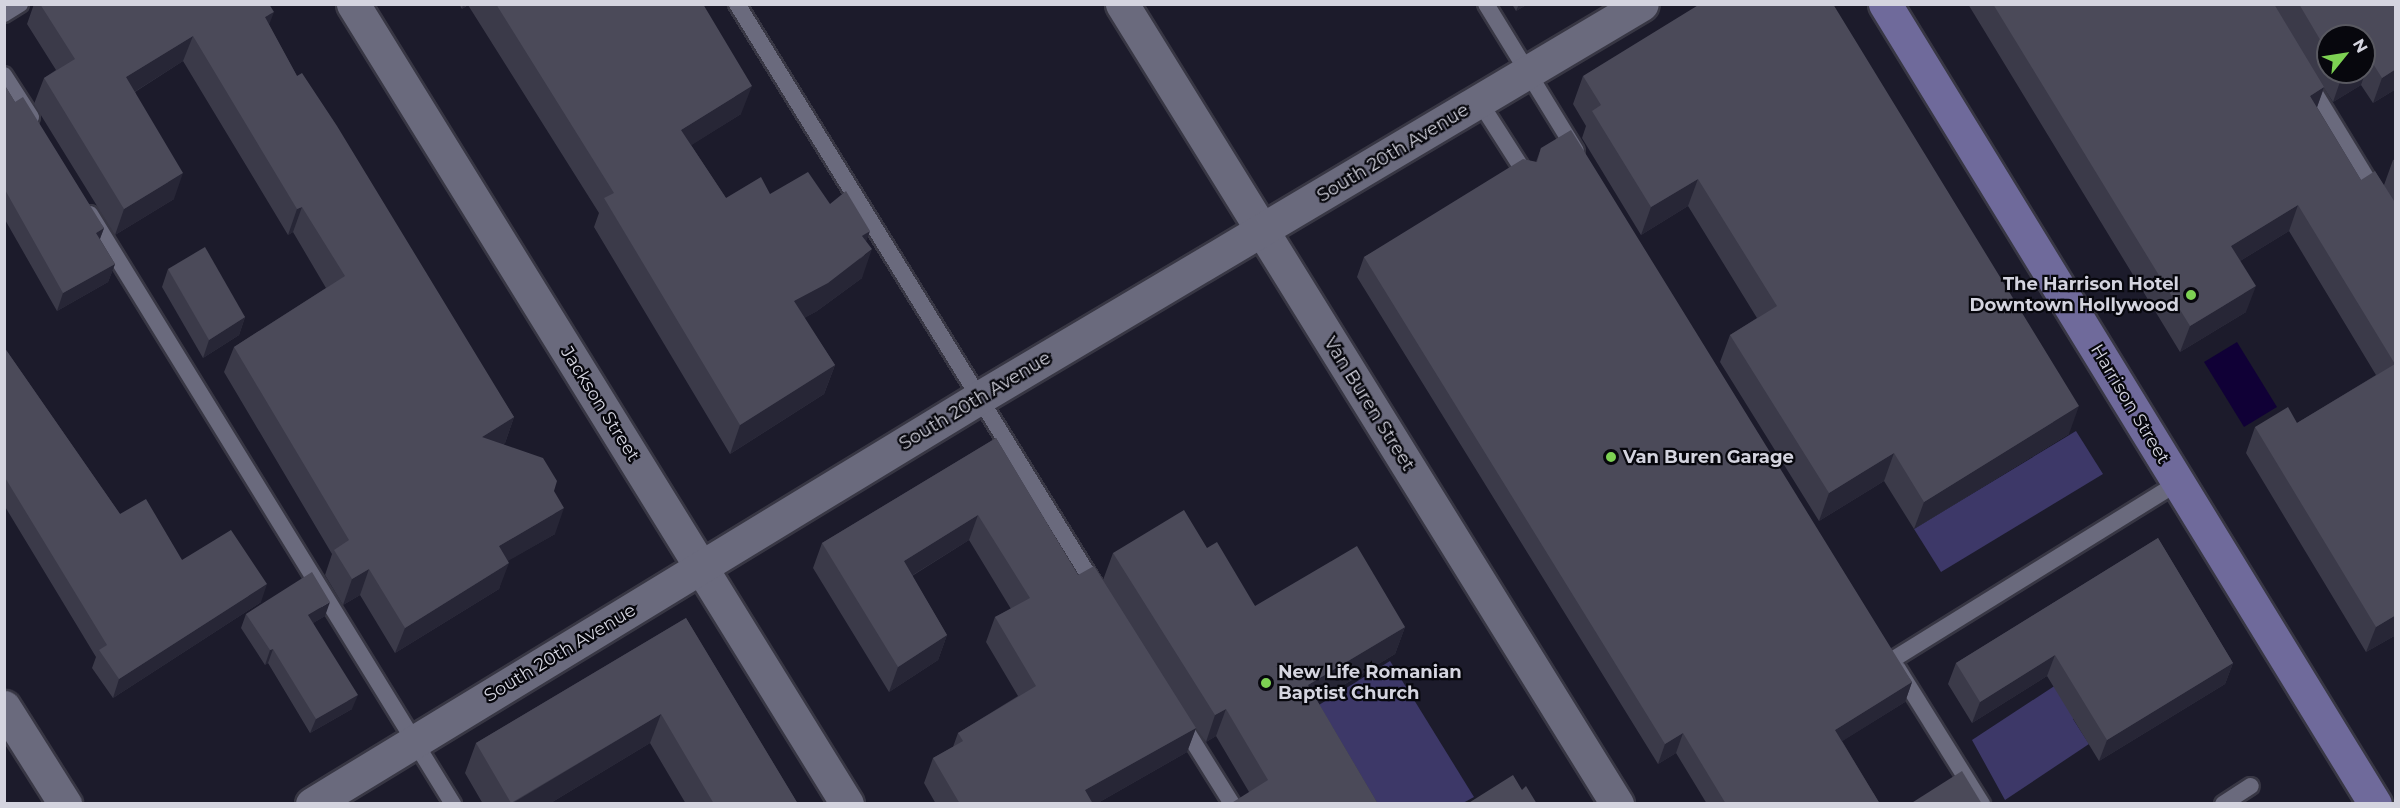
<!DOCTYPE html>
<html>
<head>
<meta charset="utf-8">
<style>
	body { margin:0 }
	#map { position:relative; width:2400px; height:808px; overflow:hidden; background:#1c1b2b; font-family:Montserrat,sans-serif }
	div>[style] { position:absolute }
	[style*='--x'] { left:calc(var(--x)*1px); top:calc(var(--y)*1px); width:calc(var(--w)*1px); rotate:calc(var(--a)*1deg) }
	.green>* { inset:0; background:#3d3868 }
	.water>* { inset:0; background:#100036 }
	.roads { filter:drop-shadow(2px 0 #383744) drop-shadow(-2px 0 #383744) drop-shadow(0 2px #383744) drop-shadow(0 -2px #383744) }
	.lane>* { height:16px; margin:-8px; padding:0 8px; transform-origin:8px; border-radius:8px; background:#6a6a7d }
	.street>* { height:33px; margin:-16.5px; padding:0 16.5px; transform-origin:16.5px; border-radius:16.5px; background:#6a6a7d }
	.secondary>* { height:33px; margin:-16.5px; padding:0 16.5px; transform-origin:16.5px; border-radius:16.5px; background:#6f6a9b }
	.wall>* { inset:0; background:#3b3a49 }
	.shaded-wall>* { inset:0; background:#272636 }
	.building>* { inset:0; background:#4b4a59 }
	.dots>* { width:16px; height:16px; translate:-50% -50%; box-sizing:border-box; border:3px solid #07070d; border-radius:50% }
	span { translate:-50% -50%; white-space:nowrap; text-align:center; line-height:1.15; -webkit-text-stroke:4.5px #07070d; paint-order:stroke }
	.street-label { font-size:18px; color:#d4d4df }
	.poi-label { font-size:18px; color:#d4d4df; font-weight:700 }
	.right { translate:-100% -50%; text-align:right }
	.left { translate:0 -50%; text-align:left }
	.frame { position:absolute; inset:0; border:6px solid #d4d4df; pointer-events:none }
	.north { position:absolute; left:2316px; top:24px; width:60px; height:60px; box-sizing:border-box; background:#07070d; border:2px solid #595961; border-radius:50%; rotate:60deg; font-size:16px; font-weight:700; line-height:24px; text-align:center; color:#d4d4df }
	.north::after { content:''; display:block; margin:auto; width:21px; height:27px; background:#7dd153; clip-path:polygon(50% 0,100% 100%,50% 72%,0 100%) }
</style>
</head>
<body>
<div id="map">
	<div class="green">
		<div style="clip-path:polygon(2076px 431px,2103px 474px,1941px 572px,1914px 529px)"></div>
		<div style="clip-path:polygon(1390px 661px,1474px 797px,1463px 803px,1372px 803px,1314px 708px)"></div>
		<div style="clip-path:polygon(2062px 681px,2081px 714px,2073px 719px,2089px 744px,2005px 800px,1972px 740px)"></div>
	</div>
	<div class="water">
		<div style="clip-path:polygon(2237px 342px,2277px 407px,2244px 427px,2204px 362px)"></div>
	</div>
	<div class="roads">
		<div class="lane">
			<div style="--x:737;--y:4;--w:687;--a:58.39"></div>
			<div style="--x:1486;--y:4;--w:172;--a:58.5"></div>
			<div style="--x:4;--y:14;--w:19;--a:-32"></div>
			<div style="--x:4;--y:75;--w:50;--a:57.3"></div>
			<div style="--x:2308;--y:82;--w:169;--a:58.6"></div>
			<div style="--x:1479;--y:101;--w:85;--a:57.4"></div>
			<div style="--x:90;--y:214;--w:693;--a:58.4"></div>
			<div style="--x:1892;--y:660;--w:336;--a:-31.8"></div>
			<div style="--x:1898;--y:669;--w:159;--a:58.1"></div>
			<div style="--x:1181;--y:722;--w:97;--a:58.1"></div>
			<div style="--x:2223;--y:804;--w:33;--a:-33"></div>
		</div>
		<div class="street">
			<div style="--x:353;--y:4;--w:940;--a:58.3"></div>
			<div style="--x:1122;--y:4;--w:941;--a:58.25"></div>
			<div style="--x:4;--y:707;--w:115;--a:57.8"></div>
			<div style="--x:312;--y:804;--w:779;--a:-31.34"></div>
			<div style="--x:977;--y:399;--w:773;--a:-30.71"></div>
		</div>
		<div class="secondary">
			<div style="--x:1885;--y:4;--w:938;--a:58.51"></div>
		</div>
	</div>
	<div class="wall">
		<div style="clip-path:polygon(34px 4px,269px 4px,269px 25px,297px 76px,514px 417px,505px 443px,503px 444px,554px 491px,555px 534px,507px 561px,499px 589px,395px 653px,360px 595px,343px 605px,325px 575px,332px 554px,224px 372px,234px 347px,326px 288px,293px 232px,288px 235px,183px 61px,135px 92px,174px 199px,115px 235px,34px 104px,44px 78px,56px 70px,27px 24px)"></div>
		<div style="clip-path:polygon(459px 4px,703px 4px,741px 114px,691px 145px,726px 198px,770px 194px,830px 204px,866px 241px,862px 278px,817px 311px,804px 318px,835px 365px,824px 394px,730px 454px,594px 227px,599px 213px,468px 5px,462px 9px)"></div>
		<div style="clip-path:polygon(1512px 4px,1528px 4px,1516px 11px)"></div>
		<div style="clip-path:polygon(evenodd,1968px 4px,2396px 4px,2396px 89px,2373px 103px,2361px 85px,2333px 102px,2324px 88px,2317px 107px,2361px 180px,2384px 185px,2393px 160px,2396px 159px,2396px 635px,2366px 652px,2246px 453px,2255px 427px,2297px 423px,2376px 375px,2289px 231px,2240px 261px,2246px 312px,2180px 352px,1968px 4px,2328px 36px,2364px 72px,2328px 72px,2328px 36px)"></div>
		<div style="clip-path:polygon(1583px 76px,2069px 434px,1914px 529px,1884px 481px,1819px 521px,1720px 362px,1730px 335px,1757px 318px,1688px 206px,1641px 235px,1582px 138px,1586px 126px,1573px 104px)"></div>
		<div style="clip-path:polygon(4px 84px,15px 102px,104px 228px,100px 239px,115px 264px,108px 282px,57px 311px,4px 218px)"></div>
		<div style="clip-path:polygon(1541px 148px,1912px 682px,1905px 702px,1842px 741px,1880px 804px,1707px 804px,1676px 753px,1658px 764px,1357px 277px,1364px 257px,1536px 162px)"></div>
		<div style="clip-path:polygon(168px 269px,245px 317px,239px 335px,203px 358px,162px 287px)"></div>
		<div style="clip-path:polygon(4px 347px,120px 514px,182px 560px,261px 602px,113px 698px,92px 668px,96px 657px,4px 505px)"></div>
		<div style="clip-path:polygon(996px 438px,1078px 575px,1103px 580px,1113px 553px,1207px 548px,1255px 606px,1405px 627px,1395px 654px,1317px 701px,1378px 804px,1249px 792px,1216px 736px,1206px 742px,1196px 728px,1187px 752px,1096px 804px,936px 804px,924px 783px,933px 758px,953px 747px,958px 733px,1018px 696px,986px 642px,995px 617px,1011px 609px,969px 540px,912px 576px,947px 635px,938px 660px,889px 692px,813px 568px,822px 543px)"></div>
		<div style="clip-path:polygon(2158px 538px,2233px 663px,2225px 684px,2099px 761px,2047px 676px,1972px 723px,1948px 684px,1956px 663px)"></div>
		<div style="clip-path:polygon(246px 614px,325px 616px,313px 623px,352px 709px,310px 733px,268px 663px,265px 665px,241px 628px)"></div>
		<div style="clip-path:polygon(686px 618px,798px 804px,686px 804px,650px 743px,549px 804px,483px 804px,465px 773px,476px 743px)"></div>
	</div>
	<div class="shaded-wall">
		<div style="clip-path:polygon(463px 4px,468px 4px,462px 9px)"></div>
		<div style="clip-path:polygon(1519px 4px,1528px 4px,1516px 11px)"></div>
		<div style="clip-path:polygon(274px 12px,264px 38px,265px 17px)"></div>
		<div style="clip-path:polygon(193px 36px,183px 61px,117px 103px,126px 77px)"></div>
		<div style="clip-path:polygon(2370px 59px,2361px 85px,2333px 102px,2342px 76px,2349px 72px,2364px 72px,2364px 63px)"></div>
		<div style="clip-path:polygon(2396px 69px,2396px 89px,2373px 103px,2382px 78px)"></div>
		<div style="clip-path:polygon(752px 86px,741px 114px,671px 158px,681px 130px)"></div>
		<div style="clip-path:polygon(2324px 87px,2315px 113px,2310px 96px)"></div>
		<div style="clip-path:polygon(183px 173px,174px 199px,115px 235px,124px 209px)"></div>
		<div style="clip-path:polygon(1698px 179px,1688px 206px,1641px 235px,1651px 207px)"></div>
		<div style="clip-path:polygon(2298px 205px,2289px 231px,2222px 272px,2231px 246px)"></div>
		<div style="clip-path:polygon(302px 207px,293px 232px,288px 235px,297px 209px)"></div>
		<div style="clip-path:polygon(104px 228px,97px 246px,96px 233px)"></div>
		<div style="clip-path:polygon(870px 231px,860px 259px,872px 249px,862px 278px,817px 311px,783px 330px,794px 301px,862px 236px)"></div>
		<div style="clip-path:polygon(115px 264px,108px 282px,57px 311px,63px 293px)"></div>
		<div style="clip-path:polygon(2256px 286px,2246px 312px,2180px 352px,2190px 326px)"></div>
		<div style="clip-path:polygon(245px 317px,239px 335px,203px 358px,209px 340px)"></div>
		<div style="clip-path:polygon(835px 365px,824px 394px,730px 454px,740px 425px)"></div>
		<div style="clip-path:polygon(2079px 406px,2069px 434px,1914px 529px,1924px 502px)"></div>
		<div style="clip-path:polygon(514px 417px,505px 443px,473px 463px,482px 437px)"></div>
		<div style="clip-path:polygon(1894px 453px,1884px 481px,1819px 521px,1829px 493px)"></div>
		<div style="clip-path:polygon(564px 508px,555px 534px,489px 572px,499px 546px)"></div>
		<div style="clip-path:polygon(978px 515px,969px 540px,895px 586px,904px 561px)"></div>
		<div style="clip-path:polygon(509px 563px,499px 589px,395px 653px,405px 628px)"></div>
		<div style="clip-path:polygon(369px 569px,360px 595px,343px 605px,352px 579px)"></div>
		<div style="clip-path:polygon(267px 584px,261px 602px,113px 698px,119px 679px)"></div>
		<div style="clip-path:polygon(330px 602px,325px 616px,303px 629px,308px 615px)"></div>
		<div style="clip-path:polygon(2396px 615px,2396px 635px,2366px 652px,2376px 627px)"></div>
		<div style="clip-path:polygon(1405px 627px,1395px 654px,1298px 712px,1308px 685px)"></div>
		<div style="clip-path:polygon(947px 635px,938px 660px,889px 692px,898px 667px)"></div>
		<div style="clip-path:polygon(273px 649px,268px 663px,265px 665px,270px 650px)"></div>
		<div style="clip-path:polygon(2055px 655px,2047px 676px,1972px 723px,1980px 702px)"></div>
		<div style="clip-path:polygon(2233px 663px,2225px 684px,2099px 761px,2107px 740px)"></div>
		<div style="clip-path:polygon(1912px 682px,1905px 702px,1828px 750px,1835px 730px)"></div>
		<div style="clip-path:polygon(358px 695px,352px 709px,310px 733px,316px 719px)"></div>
		<div style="clip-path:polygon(1226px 709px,1216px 736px,1206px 742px,1215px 715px)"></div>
		<div style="clip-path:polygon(661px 714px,650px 743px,549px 804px,511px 804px)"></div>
		<div style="clip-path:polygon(1196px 728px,1187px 752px,1096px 804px,1080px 804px,1085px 790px)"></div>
		<div style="clip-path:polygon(1683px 733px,1676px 753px,1658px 764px,1665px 744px)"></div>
	</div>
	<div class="building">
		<div style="clip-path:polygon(40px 4px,269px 4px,274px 12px,265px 17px,297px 76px,302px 73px,337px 126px,514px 417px,482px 437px,543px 458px,557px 481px,554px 491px,564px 508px,499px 546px,509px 563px,405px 628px,369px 569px,352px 579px,334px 550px,349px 540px,234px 347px,345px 276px,302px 207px,297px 209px,193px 36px,126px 77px,183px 173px,124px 209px,44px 78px,75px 59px)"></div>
		<div style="clip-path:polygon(496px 4px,703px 4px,752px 86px,681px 130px,726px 198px,761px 177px,770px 194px,808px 172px,830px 204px,846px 191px,870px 231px,862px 236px,872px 249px,828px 283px,794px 301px,835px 365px,740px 425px,604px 198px,614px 193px)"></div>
		<div style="clip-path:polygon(1700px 4px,1833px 4px,2079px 406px,1924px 502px,1894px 453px,1829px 493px,1730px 335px,1777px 306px,1698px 179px,1651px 207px,1592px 111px,1601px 105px,1583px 76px)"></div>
		<div style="clip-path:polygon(1993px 4px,2274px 4px,2324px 87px,2310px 96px,2361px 180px,2375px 171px,2396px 204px,2396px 615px,2376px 627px,2255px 427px,2288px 407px,2297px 423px,2395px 364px,2298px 205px,2231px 246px,2256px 286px,2190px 326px)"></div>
		<div style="clip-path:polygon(2299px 4px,2396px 4px,2396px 69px,2382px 78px,2370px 59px,2364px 63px,2364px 36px,2328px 36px,2328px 53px)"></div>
		<div style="clip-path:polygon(2340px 72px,2349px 72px,2342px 76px)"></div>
		<div style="clip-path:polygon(4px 84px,15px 102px,23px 97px,104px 228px,96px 233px,115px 264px,63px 293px,4px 188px)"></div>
		<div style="clip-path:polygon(1571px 130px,1912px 682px,1835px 730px,1880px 804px,1726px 804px,1683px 733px,1665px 744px,1364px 257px,1523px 159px,1537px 162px,1541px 148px)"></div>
		<div style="clip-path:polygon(205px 247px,245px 317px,209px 340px,168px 269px)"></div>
		<div style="clip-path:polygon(4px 347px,120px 514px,146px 499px,182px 560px,231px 530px,267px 584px,119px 679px,99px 650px,107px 645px,4px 476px)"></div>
		<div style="clip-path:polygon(996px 438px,1078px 575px,1094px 566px,1196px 728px,1085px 790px,1093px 804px,960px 804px,933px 758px,963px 741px,958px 733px,1036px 686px,995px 617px,1030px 598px,978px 515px,904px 561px,947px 635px,898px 667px,822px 543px)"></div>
		<div style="clip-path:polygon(1184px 510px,1207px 548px,1217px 542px,1255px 606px,1357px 546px,1405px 627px,1308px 685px,1378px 804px,1230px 804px,1268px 780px,1226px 709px,1215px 715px,1113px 553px)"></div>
		<div style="clip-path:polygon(2158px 538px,2233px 663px,2107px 740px,2055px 655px,1980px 702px,1956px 663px)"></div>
		<div style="clip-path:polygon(312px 572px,330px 602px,308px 615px,358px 695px,316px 719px,273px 649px,270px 650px,246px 614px)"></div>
		<div style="clip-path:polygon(686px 618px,798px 804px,714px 804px,661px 714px,511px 803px,476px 743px)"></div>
		<div style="clip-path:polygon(1962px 771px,1982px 804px,1910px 804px)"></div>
		<div style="clip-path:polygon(1513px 775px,1522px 790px,1526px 786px,1537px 804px,1467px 804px)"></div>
	</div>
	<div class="dots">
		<div style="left:2191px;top:295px;background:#7dd153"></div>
		<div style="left:1611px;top:457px;background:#7dd153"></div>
		<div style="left:1266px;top:683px;background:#7dd153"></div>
	</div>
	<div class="street-label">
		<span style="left:1393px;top:153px;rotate:-31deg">South 20th Avenue</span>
		<span style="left:975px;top:401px;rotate:-31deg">South 20th Avenue</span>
		<span style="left:600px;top:404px;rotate:58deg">Jackson Street</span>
		<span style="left:1369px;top:404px;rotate:58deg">Van Buren Street</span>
		<span style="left:2130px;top:404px;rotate:59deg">Harrison Street</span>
		<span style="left:560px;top:653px;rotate:-31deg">South 20th Avenue</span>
	</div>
	<div class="poi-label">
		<span class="right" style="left:2179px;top:295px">The Harrison Hotel<br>Downtown Hollywood</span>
		<span class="left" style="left:1623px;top:457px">Van Buren Garage</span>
		<span class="left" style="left:1278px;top:683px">New Life Romanian<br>Baptist Church</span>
	</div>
	<div class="frame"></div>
	<div class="north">N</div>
</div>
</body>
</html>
